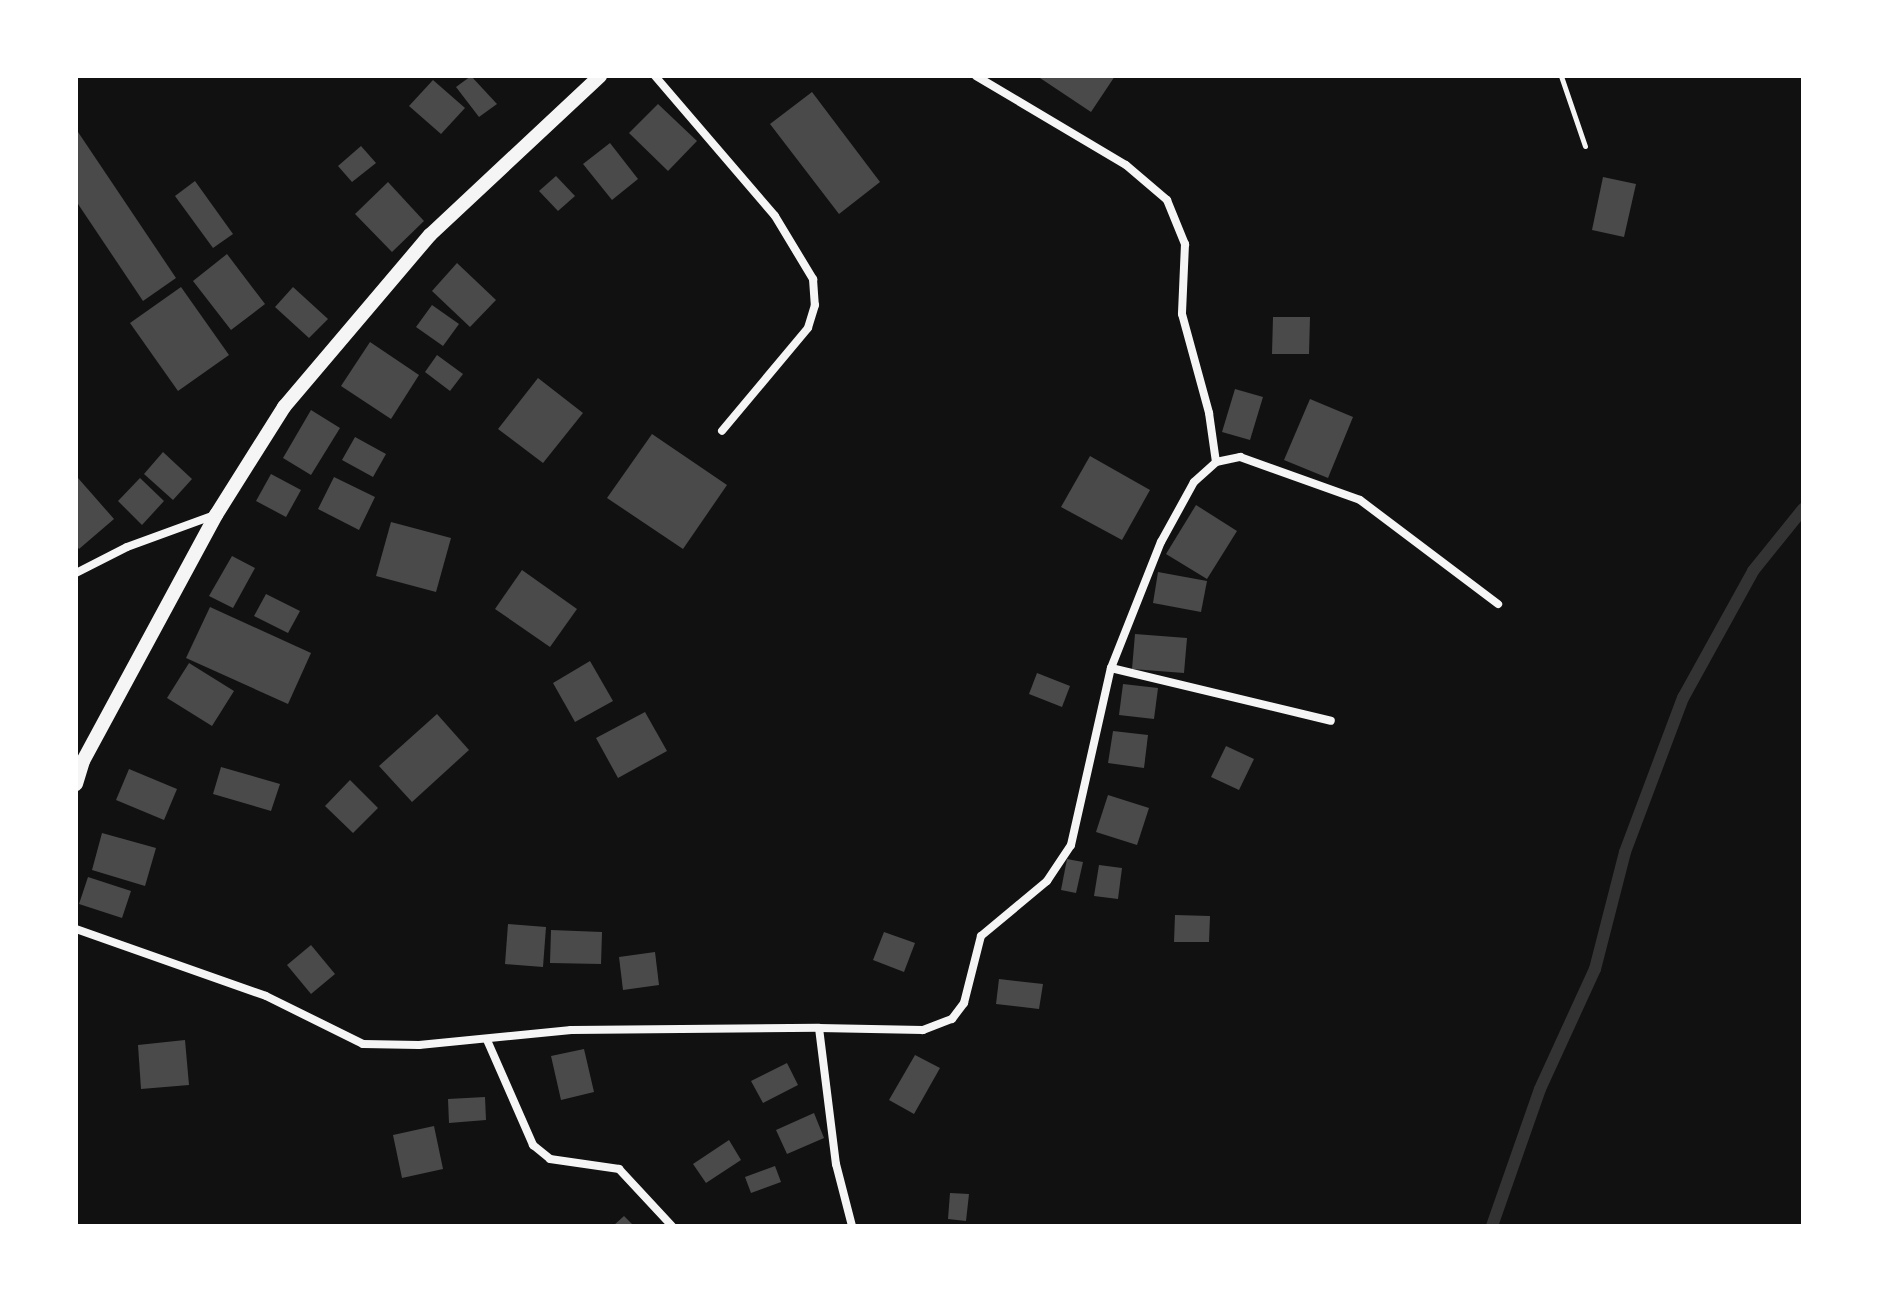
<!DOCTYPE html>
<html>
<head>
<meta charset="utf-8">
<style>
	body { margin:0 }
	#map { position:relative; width:1879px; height:1302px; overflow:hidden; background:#111; font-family:"Archivo Narrow",sans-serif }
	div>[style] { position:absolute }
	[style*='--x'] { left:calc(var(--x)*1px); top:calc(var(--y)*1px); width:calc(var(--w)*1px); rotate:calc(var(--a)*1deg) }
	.stream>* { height:12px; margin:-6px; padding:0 6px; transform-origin:6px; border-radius:6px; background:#333 }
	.building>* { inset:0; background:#4a4a4a }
	.path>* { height:5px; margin:-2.5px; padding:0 2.5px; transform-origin:2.5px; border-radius:2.5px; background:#f5f5f5 }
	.minor>* { height:8px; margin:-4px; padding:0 4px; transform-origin:4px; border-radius:4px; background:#f5f5f5 }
	.tertiary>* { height:14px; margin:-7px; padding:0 7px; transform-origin:7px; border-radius:7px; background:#f5f5f5 }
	span { translate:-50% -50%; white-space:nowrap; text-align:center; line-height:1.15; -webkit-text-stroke:8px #fff; paint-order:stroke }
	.frame { position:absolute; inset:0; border:78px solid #fff; pointer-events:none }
</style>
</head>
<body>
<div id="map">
	<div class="stream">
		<div style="--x:1492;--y:1226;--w:145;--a:-70.7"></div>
		<div style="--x:1540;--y:1089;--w:132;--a:-65.4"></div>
		<div style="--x:1595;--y:969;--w:121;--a:-75.6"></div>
		<div style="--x:1625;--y:852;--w:165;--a:-69.4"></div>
		<div style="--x:1683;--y:698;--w:145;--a:-61.1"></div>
		<div style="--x:1753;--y:571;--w:80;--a:-51.1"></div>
	</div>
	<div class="building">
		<div style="clip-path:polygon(471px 76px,497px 104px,479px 117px,456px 87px)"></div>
		<div style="clip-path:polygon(1037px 76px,1115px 76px,1091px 112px)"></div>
		<div style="clip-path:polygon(433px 80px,465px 108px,441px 134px,409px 106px)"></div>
		<div style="clip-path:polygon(812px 92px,880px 182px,839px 214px,770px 124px)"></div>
		<div style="clip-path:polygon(658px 104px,697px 141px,668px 171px,629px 133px)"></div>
		<div style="clip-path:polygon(76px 129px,176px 278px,143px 301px,76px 201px)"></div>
		<div style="clip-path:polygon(610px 143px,638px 179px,612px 200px,583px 164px)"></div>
		<div style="clip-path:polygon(361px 146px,376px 163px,352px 182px,338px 166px)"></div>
		<div style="clip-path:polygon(556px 176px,575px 196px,558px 211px,539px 191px)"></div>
		<div style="clip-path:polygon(1603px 177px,1636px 184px,1624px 237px,1592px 230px)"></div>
		<div style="clip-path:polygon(195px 181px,233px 234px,213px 248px,175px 196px)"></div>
		<div style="clip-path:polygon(388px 182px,424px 221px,392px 252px,355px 214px)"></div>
		<div style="clip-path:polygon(227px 254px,265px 304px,231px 330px,193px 281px)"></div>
		<div style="clip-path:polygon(457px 263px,496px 300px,470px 327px,432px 291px)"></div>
		<div style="clip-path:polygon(181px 287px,229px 355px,178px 391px,130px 323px)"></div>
		<div style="clip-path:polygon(293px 287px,328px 319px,309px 338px,275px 307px)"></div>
		<div style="clip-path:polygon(432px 305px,459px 324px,443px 346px,416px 327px)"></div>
		<div style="clip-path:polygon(1273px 317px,1310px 317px,1309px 354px,1272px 354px)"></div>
		<div style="clip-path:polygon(370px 342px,419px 375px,391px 419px,341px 386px)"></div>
		<div style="clip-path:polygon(437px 355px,463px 374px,450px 391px,425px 372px)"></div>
		<div style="clip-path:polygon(538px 378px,583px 413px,543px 463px,498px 429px)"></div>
		<div style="clip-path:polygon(1235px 389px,1263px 397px,1250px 440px,1222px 432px)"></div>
		<div style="clip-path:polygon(1310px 399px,1353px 417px,1328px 478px,1284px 460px)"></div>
		<div style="clip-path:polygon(311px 410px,340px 428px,311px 475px,283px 458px)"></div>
		<div style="clip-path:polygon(652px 434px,727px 485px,683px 549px,607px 498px)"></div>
		<div style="clip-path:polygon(355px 437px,386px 454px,373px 477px,342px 460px)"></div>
		<div style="clip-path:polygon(163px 452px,192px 479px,173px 500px,144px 474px)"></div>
		<div style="clip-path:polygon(1090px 456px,1150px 490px,1122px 540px,1061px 507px)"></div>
		<div style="clip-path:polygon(271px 474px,301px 490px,286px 517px,256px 501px)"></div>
		<div style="clip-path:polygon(334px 477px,375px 497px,359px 530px,318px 509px)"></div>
		<div style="clip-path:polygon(78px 478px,114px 519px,79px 549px,76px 545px)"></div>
		<div style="clip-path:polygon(140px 478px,164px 501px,142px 525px,118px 501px)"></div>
		<div style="clip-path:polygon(1196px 505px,1237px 531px,1207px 579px,1166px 554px)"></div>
		<div style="clip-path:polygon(391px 522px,451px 538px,436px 592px,376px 576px)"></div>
		<div style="clip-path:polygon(232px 556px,255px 568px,233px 608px,209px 596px)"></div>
		<div style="clip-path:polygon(522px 570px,577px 609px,550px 647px,495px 609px)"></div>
		<div style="clip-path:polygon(1158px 572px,1207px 581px,1201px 612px,1153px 603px)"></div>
		<div style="clip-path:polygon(266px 594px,300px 611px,288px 633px,254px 616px)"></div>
		<div style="clip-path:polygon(210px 607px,311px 653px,288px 704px,186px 658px)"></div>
		<div style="clip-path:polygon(1135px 634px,1187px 638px,1184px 673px,1132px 669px)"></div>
		<div style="clip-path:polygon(590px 661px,613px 701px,575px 722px,553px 683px)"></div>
		<div style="clip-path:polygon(189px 663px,234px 691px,212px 726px,167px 698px)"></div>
		<div style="clip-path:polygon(1037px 673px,1070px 686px,1062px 707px,1029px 694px)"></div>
		<div style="clip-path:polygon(1123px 684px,1158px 688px,1154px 719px,1119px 715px)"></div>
		<div style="clip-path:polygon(645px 712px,667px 751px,618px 778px,596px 738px)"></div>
		<div style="clip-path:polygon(437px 714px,469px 750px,412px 802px,379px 766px)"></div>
		<div style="clip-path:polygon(1113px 731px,1148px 735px,1144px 768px,1108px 763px)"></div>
		<div style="clip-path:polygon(1226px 746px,1254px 759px,1239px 790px,1211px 777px)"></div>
		<div style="clip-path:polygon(221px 767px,280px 784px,271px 811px,213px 794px)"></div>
		<div style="clip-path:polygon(129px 769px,177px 789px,164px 820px,116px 800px)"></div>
		<div style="clip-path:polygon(350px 780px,378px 808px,353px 833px,325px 806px)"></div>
		<div style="clip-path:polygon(1108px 795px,1149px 808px,1137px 845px,1096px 832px)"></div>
		<div style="clip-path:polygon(102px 833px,156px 848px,145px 886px,92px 870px)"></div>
		<div style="clip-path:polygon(1067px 859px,1083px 862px,1076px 893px,1061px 890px)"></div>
		<div style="clip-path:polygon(1099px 865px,1122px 868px,1118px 899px,1094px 896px)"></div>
		<div style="clip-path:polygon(88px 877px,131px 891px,122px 918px,79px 904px)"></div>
		<div style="clip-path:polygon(1175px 915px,1210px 916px,1209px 942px,1174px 942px)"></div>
		<div style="clip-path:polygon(508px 924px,546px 927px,543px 967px,505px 964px)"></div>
		<div style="clip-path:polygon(551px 930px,602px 932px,601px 964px,550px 963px)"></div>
		<div style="clip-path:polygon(884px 932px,915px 943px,904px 972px,873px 960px)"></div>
		<div style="clip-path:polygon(311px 945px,335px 974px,311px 994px,287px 965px)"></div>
		<div style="clip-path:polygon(655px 952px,659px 985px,623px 990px,619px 957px)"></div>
		<div style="clip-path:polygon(999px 979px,1043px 984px,1039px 1009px,996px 1004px)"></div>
		<div style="clip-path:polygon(185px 1040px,189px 1085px,141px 1089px,138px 1045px)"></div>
		<div style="clip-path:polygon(584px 1049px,594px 1092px,561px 1100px,551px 1056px)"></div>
		<div style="clip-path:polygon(915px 1055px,940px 1068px,914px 1114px,889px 1100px)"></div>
		<div style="clip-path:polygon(787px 1063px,798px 1085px,763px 1103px,751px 1081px)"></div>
		<div style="clip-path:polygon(485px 1097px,486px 1120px,449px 1123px,448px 1099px)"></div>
		<div style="clip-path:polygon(814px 1113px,824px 1138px,787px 1154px,776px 1130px)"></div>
		<div style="clip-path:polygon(434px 1126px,443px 1169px,402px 1178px,393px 1135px)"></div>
		<div style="clip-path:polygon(729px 1140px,741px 1160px,706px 1183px,693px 1164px)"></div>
		<div style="clip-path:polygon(775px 1166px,781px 1182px,751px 1193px,745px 1177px)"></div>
		<div style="clip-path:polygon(950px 1193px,969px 1194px,966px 1221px,948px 1219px)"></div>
		<div style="clip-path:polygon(624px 1216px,634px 1226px,613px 1226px)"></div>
	</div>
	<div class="path">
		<div style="--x:1561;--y:76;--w:74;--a:71.1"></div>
	</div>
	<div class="minor">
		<div style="--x:655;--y:76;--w:184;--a:49.4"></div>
		<div style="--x:775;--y:216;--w:74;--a:58.9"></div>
		<div style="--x:813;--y:279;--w:26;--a:86"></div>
		<div style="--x:815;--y:305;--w:24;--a:107"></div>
		<div style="--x:808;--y:328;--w:134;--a:129.9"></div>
		<div style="--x:976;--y:76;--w:174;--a:30.7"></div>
		<div style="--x:1126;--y:165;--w:54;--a:40.5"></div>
		<div style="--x:1167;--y:200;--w:48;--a:67.8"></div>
		<div style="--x:1185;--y:244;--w:70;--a:92.5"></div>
		<div style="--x:1182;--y:314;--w:103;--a:74.7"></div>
		<div style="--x:1209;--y:413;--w:49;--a:81.9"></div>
		<div style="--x:76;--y:573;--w:57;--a:-27"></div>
		<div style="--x:127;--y:547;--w:94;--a:-20"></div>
		<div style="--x:1111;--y:668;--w:226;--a:13.5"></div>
		<div style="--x:76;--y:929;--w:201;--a:19.4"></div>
		<div style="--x:266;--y:996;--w:108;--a:26.3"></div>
		<div style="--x:363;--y:1044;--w:56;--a:1"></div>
		<div style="--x:419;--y:1045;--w:153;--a:-5.6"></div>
		<div style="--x:571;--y:1030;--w:248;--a:-0.5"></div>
		<div style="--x:819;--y:1028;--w:137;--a:82.9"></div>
		<div style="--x:836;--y:1164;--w:64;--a:75.5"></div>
		<div style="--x:819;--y:1028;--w:104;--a:1.1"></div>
		<div style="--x:923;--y:1030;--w:31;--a:-21"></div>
		<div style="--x:952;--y:1019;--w:20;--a:-53"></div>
		<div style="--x:964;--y:1003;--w:69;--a:-75.8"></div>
		<div style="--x:981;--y:936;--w:86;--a:-39.8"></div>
		<div style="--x:1047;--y:881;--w:43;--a:-56.3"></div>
		<div style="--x:1071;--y:845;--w:181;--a:-77.3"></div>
		<div style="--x:1111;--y:668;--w:136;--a:-68.4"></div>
		<div style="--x:1161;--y:542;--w:68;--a:-61.2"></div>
		<div style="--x:1194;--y:482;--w:30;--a:-42"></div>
		<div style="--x:1216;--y:462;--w:25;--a:-12"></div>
		<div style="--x:1240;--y:457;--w:127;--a:19.7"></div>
		<div style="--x:1360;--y:500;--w:173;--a:37"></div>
		<div style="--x:487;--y:1040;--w:115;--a:66.3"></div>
		<div style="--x:533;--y:1145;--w:22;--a:39"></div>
		<div style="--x:550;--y:1159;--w:70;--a:8.2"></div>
		<div style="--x:619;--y:1169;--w:78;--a:47.1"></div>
	</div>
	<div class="tertiary">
		<div style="--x:76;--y:784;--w:24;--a:-73"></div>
		<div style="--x:83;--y:761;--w:280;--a:-61.6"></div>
		<div style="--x:216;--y:515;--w:128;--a:-57.8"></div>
		<div style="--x:284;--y:407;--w:226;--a:-49.7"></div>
		<div style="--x:430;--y:235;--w:233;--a:-43.1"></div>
	</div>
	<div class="frame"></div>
</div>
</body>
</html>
